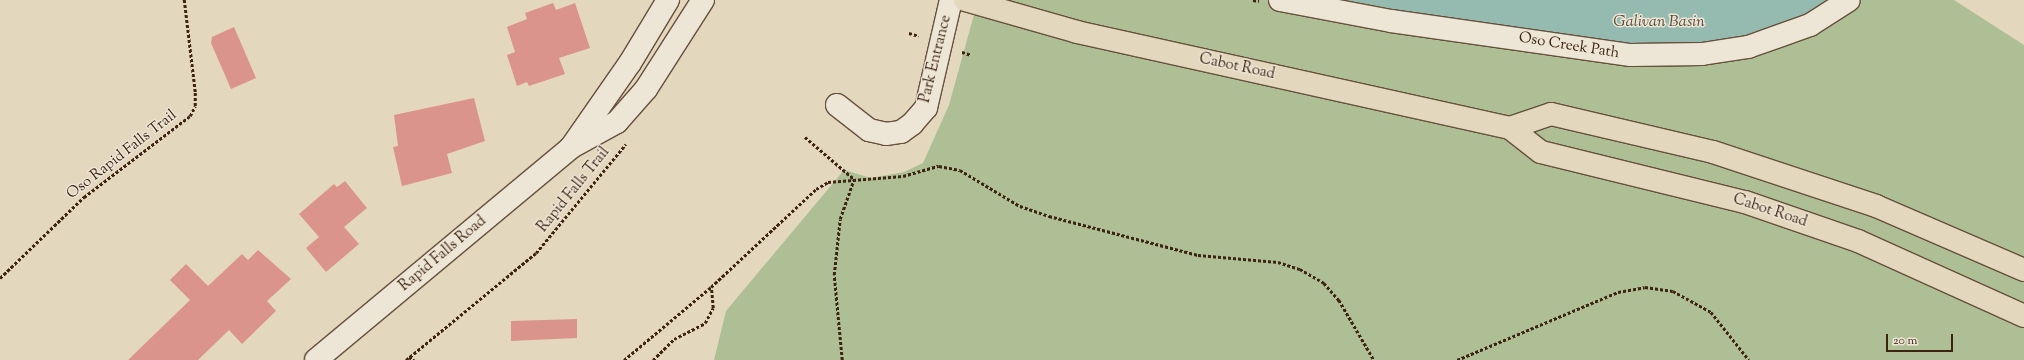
<!DOCTYPE html>
<html>
<head>
<meta charset="utf-8">
<style>
	body { margin:0 }
	#map { position:relative; width:2024px; height:360px; overflow:hidden; background:#e3d7be; font-family:"Sorts Mill Goudy",serif }
	div>[style] { position:absolute }
	[style*='--x'] { left:calc(var(--x)*1px); top:calc(var(--y)*1px); width:calc(var(--w)*1px); rotate:calc(var(--a)*1deg) }
	.green>* { inset:0; background:#afbf95 }
	.water>* { inset:0; background:#95baaf }
	.building>* { inset:0; background:#db948b }
	.path>* { height:2.5px; margin-top:-1.25px; transform-origin:0; background:repeating-linear-gradient(90deg,#3d2311 0 3px,transparent 0 5px) }
	.roads { filter:drop-shadow(1px 0 #66503c) drop-shadow(-1px 0 #66503c) drop-shadow(0 1px #66503c) drop-shadow(0 -1px #66503c) }
	.minor>* { height:22px; margin:-11px; padding:0 11px; transform-origin:11px; border-radius:11px; background:#ede5d5 }
	.major>* { height:22px; margin:-11px; padding:0 11px; transform-origin:11px; border-radius:11px; background:#e3d7be }
	span { translate:-50% -50%; white-space:nowrap; text-align:center; line-height:1.15; -webkit-text-stroke:3px #ede5d5; paint-order:stroke }
	.street-label { font-size:15px; color:#3d2311 }
	.water-label { font-size:16px; color:#534938; font-style:italic }
	.scale { position:absolute; left:1886px; top:334px; width:67px; height:18px; box-sizing:border-box; border:2px solid #3d2311; border-top:0; padding-left:5px; font-size:12px; line-height:14px; white-space:nowrap; color:#3d2311; -webkit-text-stroke:3px #ede5d5; paint-order:stroke }
</style>
</head>
<body>
<div id="map">
	<div class="green">
		<div style="clip-path:polygon(978px 0,1954px 0,2024px 45px,2024px 360px,714px 360px,726px 311px,844px 170px,871px 178px,904px 172px,923px 163px,949px 105px)"></div>
	</div>
	<div class="water">
		<div style="clip-path:polygon(1347px 0,1833px 0,1803px 19px,1732px 42px,1654px 48px,1500px 30px)"></div>
	</div>
	<div class="building">
		<div style="clip-path:polygon(553px 3px,556px 10px,575px 3px,590px 48px,559px 58px,565px 74px,529px 86px,527px 82px,517px 86px,507px 55px,515px 52px,507px 27px,527px 19px,525px 13px)"></div>
		<div style="clip-path:polygon(234px 27px,256px 78px,231px 89px,211px 43px,212px 37px)"></div>
		<div style="clip-path:polygon(474px 98px,485px 141px,447px 154px,452px 173px,402px 186px,393px 147px,398px 146px,394px 115px)"></div>
		<div style="clip-path:polygon(345px 181px,367px 208px,344px 227px,359px 244px,326px 272px,306px 248px,319px 237px,299px 214px,334px 184px,337px 187px)"></div>
		<div style="clip-path:polygon(258px 250px,291px 279px,267px 301px,276px 311px,242px 344px,229px 330px,198px 360px,128px 360px,190px 300px,170px 280px,186px 264px,208px 286px,242px 254px,248px 260px)"></div>
		<div style="clip-path:polygon(577px 319px,577px 338px,511px 341px,511px 321px)"></div>
	</div>
	<div class="path">
		<div style="--x:1253;--y:0;--w:6;--a:9"></div>
		<div style="--x:909;--y:33;--w:10;--a:17"></div>
		<div style="--x:962;--y:52;--w:9;--a:18"></div>
		<div style="--x:805;--y:137;--w:65;--a:40.6"></div>
		<div style="--x:0;--y:278;--w:117;--a:-44"></div>
		<div style="--x:84;--y:197;--w:133;--a:-37.4"></div>
		<div style="--x:190;--y:116;--w:11;--a:-63"></div>
		<div style="--x:195;--y:106;--w:14;--a:-90"></div>
		<div style="--x:195;--y:92;--w:93;--a:-96.8"></div>
		<div style="--x:409;--y:357;--w:6;--a:31"></div>
		<div style="--x:406;--y:360;--w:168;--a:-39.5"></div>
		<div style="--x:536;--y:253;--w:141;--a:-50.5"></div>
		<div style="--x:624;--y:360;--w:114;--a:-40"></div>
		<div style="--x:711;--y:287;--w:144;--a:-43"></div>
		<div style="--x:816;--y:189;--w:14;--a:-30"></div>
		<div style="--x:828;--y:182;--w:75;--a:-4.6"></div>
		<div style="--x:903;--y:176;--w:37;--a:-16"></div>
		<div style="--x:939;--y:166;--w:21;--a:11"></div>
		<div style="--x:960;--y:170;--w:70;--a:31"></div>
		<div style="--x:1020;--y:206;--w:31;--a:19"></div>
		<div style="--x:1049;--y:216;--w:154;--a:14.7"></div>
		<div style="--x:1198;--y:255;--w:80;--a:5"></div>
		<div style="--x:1278;--y:262;--w:23;--a:18"></div>
		<div style="--x:1300;--y:269;--w:28;--a:30"></div>
		<div style="--x:1324;--y:283;--w:23;--a:49"></div>
		<div style="--x:1339;--y:300;--w:69;--a:59.7"></div>
		<div style="--x:653;--y:360;--w:30;--a:-45"></div>
		<div style="--x:674;--y:339;--w:35;--a:-27"></div>
		<div style="--x:705;--y:323;--w:17;--a:-62"></div>
		<div style="--x:713;--y:308;--w:21;--a:-95"></div>
		<div style="--x:842;--y:360;--w:85;--a:-95.4"></div>
		<div style="--x:834;--y:275;--w:56;--a:-83.9"></div>
		<div style="--x:840;--y:219;--w:42;--a:-70.7"></div>
		<div style="--x:1457;--y:360;--w:175;--a:-22.9"></div>
		<div style="--x:1618;--y:292;--w:27;--a:-10"></div>
		<div style="--x:1645;--y:287;--w:28;--a:8"></div>
		<div style="--x:1673;--y:291;--w:43;--a:28.9"></div>
		<div style="--x:1711;--y:312;--w:61;--a:51.6"></div>
	</div>
	<div class="roads">
		<div class="minor">
			<div style="--x:1280;--y:0;--w:113;--a:10.7"></div>
			<div style="--x:1391;--y:21;--w:242;--a:8.1"></div>
			<div style="--x:1631;--y:55;--w:71;--a:-0.8"></div>
			<div style="--x:1702;--y:54;--w:47;--a:-8.7"></div>
			<div style="--x:1748;--y:47;--w:66;--a:-19.5"></div>
			<div style="--x:1810;--y:25;--w:46;--a:-32.7"></div>
			<div style="--x:837;--y:105;--w:41;--a:38"></div>
			<div style="--x:869;--y:130;--w:17;--a:13"></div>
			<div style="--x:886;--y:134;--w:15;--a:-8"></div>
			<div style="--x:901;--y:132;--w:14;--a:-36"></div>
			<div style="--x:912;--y:124;--w:21;--a:-49"></div>
			<div style="--x:926;--y:108;--w:111;--a:-77"></div>
			<div style="--x:572;--y:146;--w:101;--a:-55.1"></div>
			<div style="--x:630;--y:63;--w:74;--a:-58.9"></div>
			<div style="--x:316;--y:360;--w:331;--a:-39.8"></div>
			<div style="--x:570;--y:148;--w:54;--a:-29"></div>
			<div style="--x:617;--y:122;--w:44;--a:-48.7"></div>
			<div style="--x:646;--y:89;--w:106;--a:-57.4"></div>
		</div>
		<div class="major">
			<div style="--x:965;--y:0;--w:116;--a:15.9"></div>
			<div style="--x:1077;--y:32;--w:444;--a:12.5"></div>
			<div style="--x:1510;--y:128;--w:39;--a:38"></div>
			<div style="--x:1541;--y:152;--w:210;--a:13.8"></div>
			<div style="--x:1745;--y:202;--w:120;--a:19"></div>
			<div style="--x:1858;--y:241;--w:182;--a:24.3"></div>
			<div style="--x:1510;--y:128;--w:43;--a:-18.9"></div>
			<div style="--x:1551;--y:114;--w:166;--a:13.2"></div>
			<div style="--x:1713;--y:152;--w:172;--a:18.3"></div>
			<div style="--x:1876;--y:206;--w:161;--a:23.4"></div>
		</div>
	</div>
	<div class="street-label">
		<span style="left:1569px;top:46px;rotate:9deg">Oso Creek Path</span>
		<span style="left:936px;top:59px;rotate:-76deg">Park Entrance</span>
		<span style="left:1237px;top:67px;rotate:12deg">Cabot Road</span>
		<span style="left:122px;top:155px;rotate:-38deg">Oso Rapid Falls Trail</span>
		<span style="left:574px;top:190px;rotate:-51deg">Rapid Falls Trail</span>
		<span style="left:1770px;top:211px;rotate:18deg">Cabot Road</span>
		<span style="left:443px;top:254px;rotate:-40deg">Rapid Falls Road</span>
	</div>
	<div class="water-label">
		<span style="left:1659px;top:23px">Galivan Basin</span>
	</div>
	<div class="scale">20 m</div>
</div>
</body>
</html>
